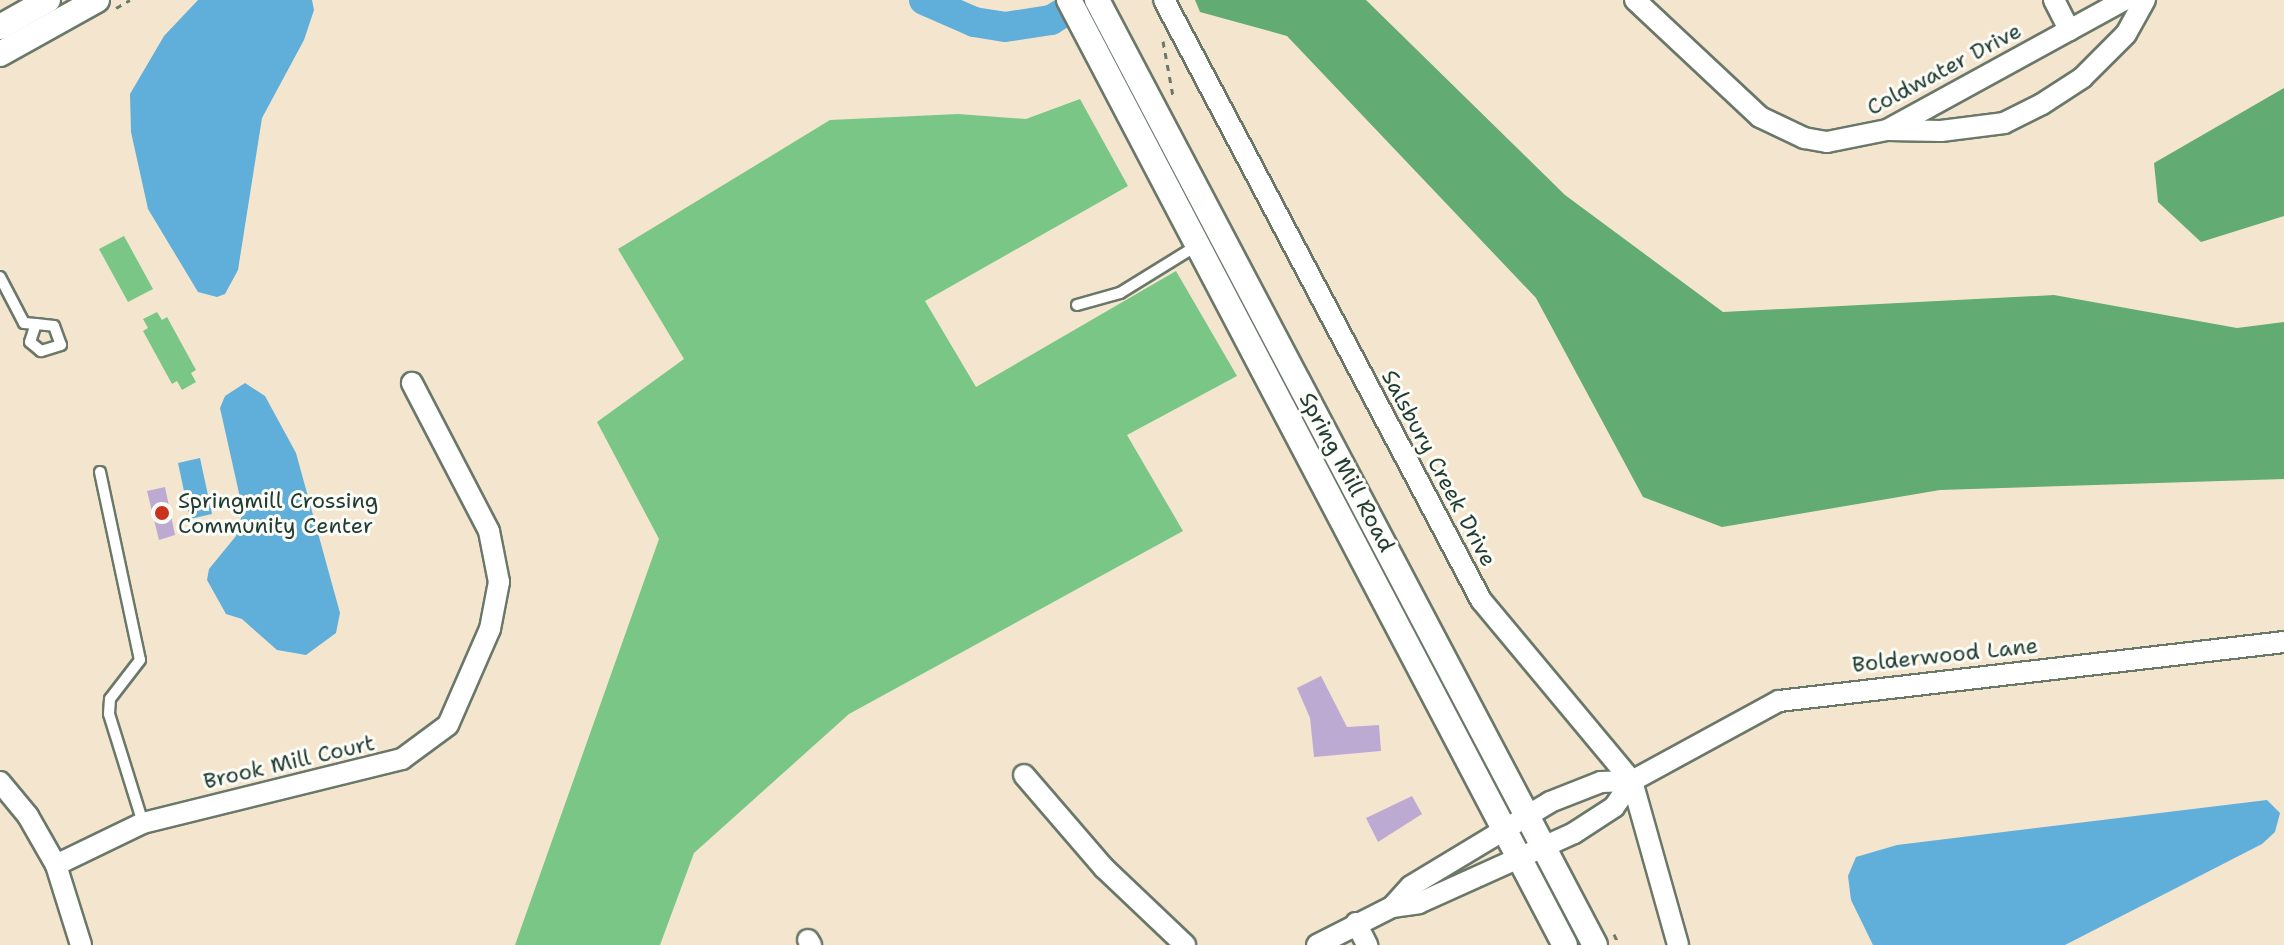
<!DOCTYPE html>
<html>
<head>
<meta charset="utf-8">
<style>
	body { margin:0 }
	#map { position:relative; width:2284px; height:945px; overflow:hidden; background:#f4e6ce; font-family:"Shantell Sans",sans-serif }
	div>[style] { position:absolute }
	[style*='--x'] { left:calc(var(--x)*1px); top:calc(var(--y)*1px); width:calc(var(--w)*1px); rotate:calc(var(--a)*1deg) }
	.green>* { inset:0; background:#79c686 }
	.forest>* { inset:0; background:#62ab73 }
	.water>* { inset:0; background:#60aeda }
	.river>* { height:30px; margin:-15px; padding:0 15px; transform-origin:15px; border-radius:15px; background:#60aeda }
	.building>* { inset:0; background:#bdaad3 }
	.path>* { height:3px; margin-top:-1.5px; transform-origin:0; background:repeating-linear-gradient(90deg,#6a786a 0 6px,transparent 0 12px) }
	.roads { filter:drop-shadow(2px 0 #6a786a) drop-shadow(-2px 0 #6a786a) drop-shadow(0 2px #6a786a) drop-shadow(0 -2px #6a786a) }
	.service>* { height:10px; margin:-5px; padding:0 5px; transform-origin:5px; border-radius:5px; background:#fff }
	.minor>* { height:20px; margin:-10px; padding:0 10px; transform-origin:10px; border-radius:10px; background:#fff }
	.tertiary>* { height:24px; margin:-12px; padding:0 12px; transform-origin:12px; border-radius:12px; background:#fff }
	.dots>* { width:22px; height:22px; translate:-50% -50%; box-sizing:border-box; border:4px solid #fdfcf7; border-radius:50% }
	span { translate:-50% -50%; white-space:nowrap; text-align:center; line-height:1.15; -webkit-text-stroke:6px #fdfcf7; paint-order:stroke }
	.street-label { font-size:22px; color:#1f3d34 }
	.poi-label { font-size:22px; color:#1f3d34 }
	.left { translate:0 -50%; text-align:left }
</style>
</head>
<body>
<div id="map">
	<div class="green">
		<div style="clip-path:polygon(1080px 99px,1128px 186px,925px 301px,976px 387px,1176px 271px,1237px 376px,1127px 435px,1183px 531px,849px 714px,694px 853px,660px 945px,515px 945px,659px 539px,597px 422px,684px 359px,618px 249px,830px 120px,958px 114px,1026px 119px)"></div>
		<div style="clip-path:polygon(124px 236px,153px 289px,128px 302px,99px 249px)"></div>
		<div style="clip-path:polygon(157px 312px,162px 320px,167px 317px,196px 370px,191px 373px,196px 382px,182px 390px,177px 381px,172px 384px,143px 331px,148px 328px,143px 319px)"></div>
	</div>
	<div class="forest">
		<div style="clip-path:polygon(1195px 0,1366px 0,1565px 195px,1723px 312px,2054px 295px,2237px 328px,2284px 322px,2284px 479px,1940px 490px,1722px 527px,1643px 497px,1536px 298px,1287px 36px,1200px 12px)"></div>
		<div style="clip-path:polygon(2284px 88px,2284px 216px,2201px 242px,2158px 202px,2154px 163px)"></div>
	</div>
	<div class="water">
		<div style="clip-path:polygon(198px 0,312px 0,314px 10px,304px 40px,262px 118px,238px 270px,225px 294px,217px 297px,198px 292px,148px 209px,131px 132px,130px 94px,164px 36px)"></div>
		<div style="clip-path:polygon(245px 383px,265px 396px,296px 453px,340px 613px,336px 633px,306px 655px,277px 650px,242px 619px,226px 614px,207px 580px,209px 569px,236px 536px,243px 511px,220px 408px,225px 396px)"></div>
		<div style="clip-path:polygon(200px 458px,212px 514px,190px 519px,178px 463px)"></div>
		<div style="clip-path:polygon(2267px 800px,2280px 813px,2275px 832px,2262px 844px,2065px 945px,1873px 945px,1851px 900px,1848px 876px,1856px 857px,1897px 845px)"></div>
	</div>
	<div class="river">
		<div style="--x:924;--y:0;--w:55;--a:23.7"></div>
		<div style="--x:974;--y:22;--w:31;--a:9"></div>
		<div style="--x:1005;--y:27;--w:47;--a:-8.7"></div>
		<div style="--x:1051;--y:20;--w:39;--a:-31"></div>
	</div>
	<div class="building">
		<div style="clip-path:polygon(165px 487px,175px 535px,159px 540px,147px 491px)"></div>
		<div style="clip-path:polygon(1321px 676px,1347px 727px,1379px 725px,1381px 751px,1314px 757px,1310px 718px,1297px 688px)"></div>
		<div style="clip-path:polygon(1412px 796px,1422px 814px,1378px 842px,1366px 818px)"></div>
	</div>
	<div class="path">
		<div style="--x:116;--y:8;--w:16;--a:-30"></div>
		<div style="--x:1163;--y:41;--w:56;--a:79.7"></div>
		<div style="--x:1614;--y:934;--w:12;--a:66"></div>
	</div>
	<div class="roads">
		<div class="service">
			<div style="--x:0;--y:277;--w:52;--a:62.4"></div>
			<div style="--x:24;--y:323;--w:12;--a:5"></div>
			<div style="--x:36;--y:324;--w:18;--a:6"></div>
			<div style="--x:54;--y:326;--w:20;--a:70"></div>
			<div style="--x:61;--y:345;--w:21;--a:163"></div>
			<div style="--x:41;--y:351;--w:14;--a:-141"></div>
			<div style="--x:30;--y:342;--w:19;--a:-72"></div>
			<div style="--x:1077;--y:305;--w:45;--a:-15.6"></div>
			<div style="--x:1120;--y:293;--w:89;--a:-31.7"></div>
			<div style="--x:100;--y:472;--w:192;--a:78"></div>
			<div style="--x:140;--y:660;--w:49;--a:127.6"></div>
			<div style="--x:110;--y:699;--w:15;--a:94"></div>
			<div style="--x:109;--y:714;--w:114;--a:72.7"></div>
		</div>
		<div class="minor">
			<div style="--x:1164;--y:0;--w:679;--a:62.15"></div>
			<div style="--x:1481;--y:600;--w:236;--a:50.2"></div>
			<div style="--x:1632;--y:781;--w:170;--a:74.3"></div>
			<div style="--x:1635;--y:0;--w:171;--a:43.1"></div>
			<div style="--x:1760;--y:117;--w:49;--a:25.5"></div>
			<div style="--x:1804;--y:138;--w:23;--a:10"></div>
			<div style="--x:1827;--y:142;--w:61;--a:-11.3"></div>
			<div style="--x:1887;--y:130;--w:270;--a:-28.7"></div>
			<div style="--x:2054;--y:0;--w:34;--a:63"></div>
			<div style="--x:1888;--y:130;--w:53;--a:1.1"></div>
			<div style="--x:1941;--y:131;--w:64;--a:-7.2"></div>
			<div style="--x:2004;--y:123;--w:42;--a:-26.6"></div>
			<div style="--x:2042;--y:104;--w:48;--a:-33"></div>
			<div style="--x:2082;--y:78;--w:62;--a:-45"></div>
			<div style="--x:2126;--y:34;--w:39;--a:-61"></div>
			<div style="--x:1024;--y:775;--w:123;--a:49.3"></div>
			<div style="--x:1104;--y:868;--w:112;--a:43.5"></div>
			<div style="--x:0;--y:782;--w:44;--a:50.5"></div>
			<div style="--x:28;--y:816;--w:56;--a:60.3"></div>
			<div style="--x:56;--y:865;--w:84;--a:72.6"></div>
			<div style="--x:56;--y:865;--w:97;--a:-25.8"></div>
			<div style="--x:143;--y:823;--w:267;--a:-13.9"></div>
			<div style="--x:402;--y:759;--w:57;--a:-36.5"></div>
			<div style="--x:448;--y:725;--w:105;--a:-66.4"></div>
			<div style="--x:490;--y:629;--w:48;--a:-79.2"></div>
			<div style="--x:499;--y:582;--w:52;--a:-101.1"></div>
			<div style="--x:489;--y:531;--w:167;--a:-117.5"></div>
			<div style="--x:1392;--y:907;--w:28;--a:-48"></div>
			<div style="--x:1411;--y:886;--w:162;--a:-31.1"></div>
			<div style="--x:1550;--y:802;--w:55;--a:-21.4"></div>
			<div style="--x:1601;--y:782;--w:31;--a:-2"></div>
			<div style="--x:1632;--y:781;--w:167;--a:-28.6"></div>
			<div style="--x:1779;--y:701;--w:508;--a:-6.66"></div>
			<div style="--x:1356;--y:923;--w:25;--a:63"></div>
			<div style="--x:808;--y:940;--w:6;--a:59"></div>
			<div style="--x:1317;--y:945;--w:84;--a:-26.9"></div>
			<div style="--x:1392;--y:907;--w:27;--a:-8"></div>
			<div style="--x:1419;--y:903;--w:170;--a:-24.3"></div>
			<div style="--x:1574;--y:833;--w:48;--a:-33"></div>
			<div style="--x:1614;--y:807;--w:32;--a:-55"></div>
		</div>
		<div class="tertiary">
			<div style="--x:1069;--y:0;--w:1067;--a:62.31"></div>
			<div style="--x:1097;--y:0;--w:1068;--a:62.21"></div>
			<div style="--x:0;--y:27;--w:55;--a:-29.4"></div>
			<div style="--x:0;--y:54;--w:111;--a:-29.1"></div>
		</div>
	</div>
	<div class="dots">
		<div style="left:162px;top:513px;background:#c8321e"></div>
	</div>
	<div class="street-label">
		<span style="left:1944px;top:69px;rotate:-28deg">Coldwater Drive</span>
		<span style="left:1439px;top:468px;rotate:62deg">Salsbury Creek Drive</span>
		<span style="left:1347px;top:472px;rotate:62deg">Spring Mill Road</span>
		<span style="left:1945px;top:655px;rotate:-6deg">Bolderwood Lane</span>
		<span style="left:289px;top:762px;rotate:-13deg">Brook Mill Court</span>
	</div>
	<div class="poi-label">
		<span class="left" style="left:178px;top:513px">Springmill Crossing<br>Community Center</span>
	</div>
</div>
</body>
</html>
